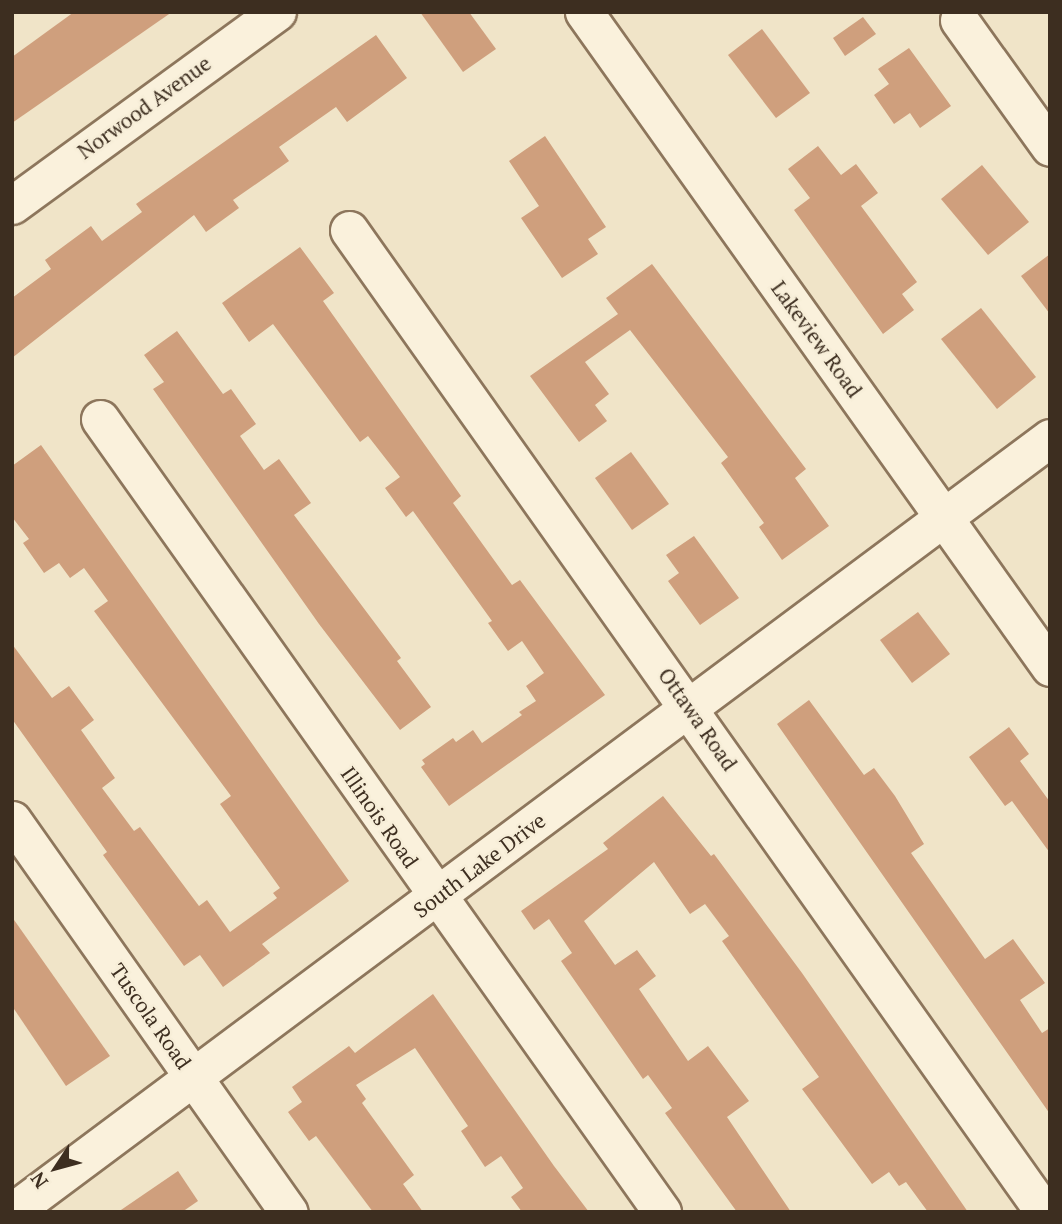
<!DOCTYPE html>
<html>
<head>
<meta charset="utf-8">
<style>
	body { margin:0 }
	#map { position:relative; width:1062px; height:1224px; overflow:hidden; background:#f0e4c8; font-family:"PT Serif",serif }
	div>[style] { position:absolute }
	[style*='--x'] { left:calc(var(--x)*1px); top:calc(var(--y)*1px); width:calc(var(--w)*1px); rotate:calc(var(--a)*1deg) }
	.building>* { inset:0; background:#cf9f7d }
	.roads { filter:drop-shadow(2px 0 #8d765c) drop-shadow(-2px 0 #8d765c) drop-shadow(0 2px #8d765c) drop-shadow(0 -2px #8d765c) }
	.minor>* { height:37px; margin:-18.5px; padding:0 18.5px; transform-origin:18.5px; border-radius:18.5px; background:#faf1dc }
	span { translate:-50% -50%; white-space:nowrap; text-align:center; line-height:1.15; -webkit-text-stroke:5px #f7eed8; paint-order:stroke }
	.street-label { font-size:21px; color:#3d2e20 }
	.frame { position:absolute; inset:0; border:14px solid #3d2e20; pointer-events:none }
	.north { position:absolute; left:21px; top:1133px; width:70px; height:70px; -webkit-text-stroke:5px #f7eed8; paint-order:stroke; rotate:234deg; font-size:19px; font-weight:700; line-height:28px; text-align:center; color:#3d2e20 }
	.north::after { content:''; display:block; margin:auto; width:24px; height:32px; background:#3d2e20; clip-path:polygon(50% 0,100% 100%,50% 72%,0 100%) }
</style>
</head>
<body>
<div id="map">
	<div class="building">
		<div style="clip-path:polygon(74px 12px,172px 12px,12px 123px,12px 57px)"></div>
		<div style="clip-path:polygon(420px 12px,469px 12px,496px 49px,463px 72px)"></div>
		<div style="clip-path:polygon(863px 17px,876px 34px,845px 56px,833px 38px)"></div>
		<div style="clip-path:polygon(762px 29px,810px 93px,776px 118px,728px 55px)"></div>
		<div style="clip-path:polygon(376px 35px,407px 78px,347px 122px,336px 107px,279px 147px,289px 161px,233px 200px,239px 208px,206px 232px,194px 215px,12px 358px,12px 298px,51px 269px,45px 260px,91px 226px,102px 241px,142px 212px,136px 204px)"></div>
		<div style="clip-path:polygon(909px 48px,951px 106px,920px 128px,910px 113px,894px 124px,874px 95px,889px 84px,878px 69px)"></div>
		<div style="clip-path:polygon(545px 136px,606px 227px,588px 239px,598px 254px,562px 278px,521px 218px,539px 206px,509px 161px)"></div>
		<div style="clip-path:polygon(818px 146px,841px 175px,856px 164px,878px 193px,861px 206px,917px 282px,902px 294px,914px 310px,883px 334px,794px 210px,810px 198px,788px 169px)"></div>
		<div style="clip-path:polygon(982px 165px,1029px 222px,988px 255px,941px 199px)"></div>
		<div style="clip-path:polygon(300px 247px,334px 293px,323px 301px,461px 496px,453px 503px,512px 585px,520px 580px,605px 695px,449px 806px,421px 767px,425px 764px,422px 760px,453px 738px,456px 742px,473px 730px,482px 743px,522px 715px,519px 712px,536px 701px,526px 686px,544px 673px,522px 641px,508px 651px,488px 623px,492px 621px,413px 511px,406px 517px,385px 488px,400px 477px,368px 436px,360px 442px,273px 324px,249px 342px,222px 303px)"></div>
		<div style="clip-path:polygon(1050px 254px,1050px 314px,1021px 276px)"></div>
		<div style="clip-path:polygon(652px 264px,806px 469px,795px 478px,829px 526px,782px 560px,759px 527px,764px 523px,721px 463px,728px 457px,630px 330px,585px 362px,609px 394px,595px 405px,607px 421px,579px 442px,530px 376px,618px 314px,606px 298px)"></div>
		<div style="clip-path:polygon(981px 308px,1036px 377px,997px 409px,941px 339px)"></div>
		<div style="clip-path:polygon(177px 331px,223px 394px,231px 389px,256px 424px,240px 436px,264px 470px,279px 459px,311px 503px,294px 515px,401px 658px,397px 661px,431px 707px,400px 730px,319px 624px,153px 389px,164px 382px,144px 355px)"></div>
		<div style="clip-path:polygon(41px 445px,349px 881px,262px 944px,270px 953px,223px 987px,200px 955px,184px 966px,103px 855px,107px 852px,12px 719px,12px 644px,52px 698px,69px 686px,94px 720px,81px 730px,115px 778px,102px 788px,134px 831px,140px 827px,199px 906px,207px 900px,230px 932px,277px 898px,273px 893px,280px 888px,220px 804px,231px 796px,94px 611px,108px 601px,84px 568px,70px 578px,59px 563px,44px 573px,23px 543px,29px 539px,12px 517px,12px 466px)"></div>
		<div style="clip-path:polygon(631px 452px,669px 504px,632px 530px,595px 478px)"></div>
		<div style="clip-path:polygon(694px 536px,739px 598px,700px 625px,668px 581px,679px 573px,666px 555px)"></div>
		<div style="clip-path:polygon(918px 612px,950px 654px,912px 683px,880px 640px)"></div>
		<div style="clip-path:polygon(809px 700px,864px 775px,874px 768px,895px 796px,924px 844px,911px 853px,985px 959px,1013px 939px,1045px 983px,1020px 1000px,1042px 1033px,1050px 1028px,1050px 1114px,777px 724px)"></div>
		<div style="clip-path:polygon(1009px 727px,1029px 754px,1020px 761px,1050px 802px,1050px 853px,1012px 801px,1005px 806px,969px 757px)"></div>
		<div style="clip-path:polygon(663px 796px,711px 856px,714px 854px,802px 973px,968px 1212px,928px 1212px,906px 1182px,899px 1186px,889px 1172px,872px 1184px,802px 1089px,819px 1077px,722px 941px,729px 936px,705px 904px,690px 914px,654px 862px,584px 921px,615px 965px,637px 950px,656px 976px,639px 989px,688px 1061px,708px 1046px,749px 1101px,727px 1117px,791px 1212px,737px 1212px,665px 1113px,672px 1108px,648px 1075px,643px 1079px,561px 961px,572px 953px,549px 919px,534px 930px,521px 911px,608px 849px,603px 843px)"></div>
		<div style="clip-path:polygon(12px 917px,110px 1056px,66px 1086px,12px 1006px)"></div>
		<div style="clip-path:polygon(433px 994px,554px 1166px,589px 1212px,522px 1212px,511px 1197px,523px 1188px,501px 1156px,485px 1167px,461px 1131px,468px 1126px,415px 1048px,356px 1085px,366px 1099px,362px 1103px,414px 1175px,403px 1184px,423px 1212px,373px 1212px,316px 1136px,309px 1141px,288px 1112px,302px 1102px,292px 1087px,349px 1046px,355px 1053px)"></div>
		<div style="clip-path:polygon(178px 1171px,198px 1201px,182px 1212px,118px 1212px)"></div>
	</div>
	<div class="roads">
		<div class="minor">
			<div style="--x:584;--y:12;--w:804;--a:54.57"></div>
			<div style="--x:959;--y:20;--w:156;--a:54.4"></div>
			<div style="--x:12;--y:205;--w:328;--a:-36.1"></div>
			<div style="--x:349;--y:230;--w:1203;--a:54.71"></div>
			<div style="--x:100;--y:419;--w:972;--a:54.67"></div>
			<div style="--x:12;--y:820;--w:480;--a:54.8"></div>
			<div style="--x:12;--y:1212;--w:1295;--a:-36.71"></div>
		</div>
	</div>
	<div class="street-label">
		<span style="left:144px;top:107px;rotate:-36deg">Norwood Avenue</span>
		<span style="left:817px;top:339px;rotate:54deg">Lakeview Road</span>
		<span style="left:698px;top:719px;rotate:55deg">Ottawa Road</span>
		<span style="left:380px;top:817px;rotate:55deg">Illinois Road</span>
		<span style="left:479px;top:865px;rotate:-37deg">South Lake Drive</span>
		<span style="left:151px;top:1016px;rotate:55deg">Tuscola Road</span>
	</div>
	<div class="frame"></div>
	<div class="north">N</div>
</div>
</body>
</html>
